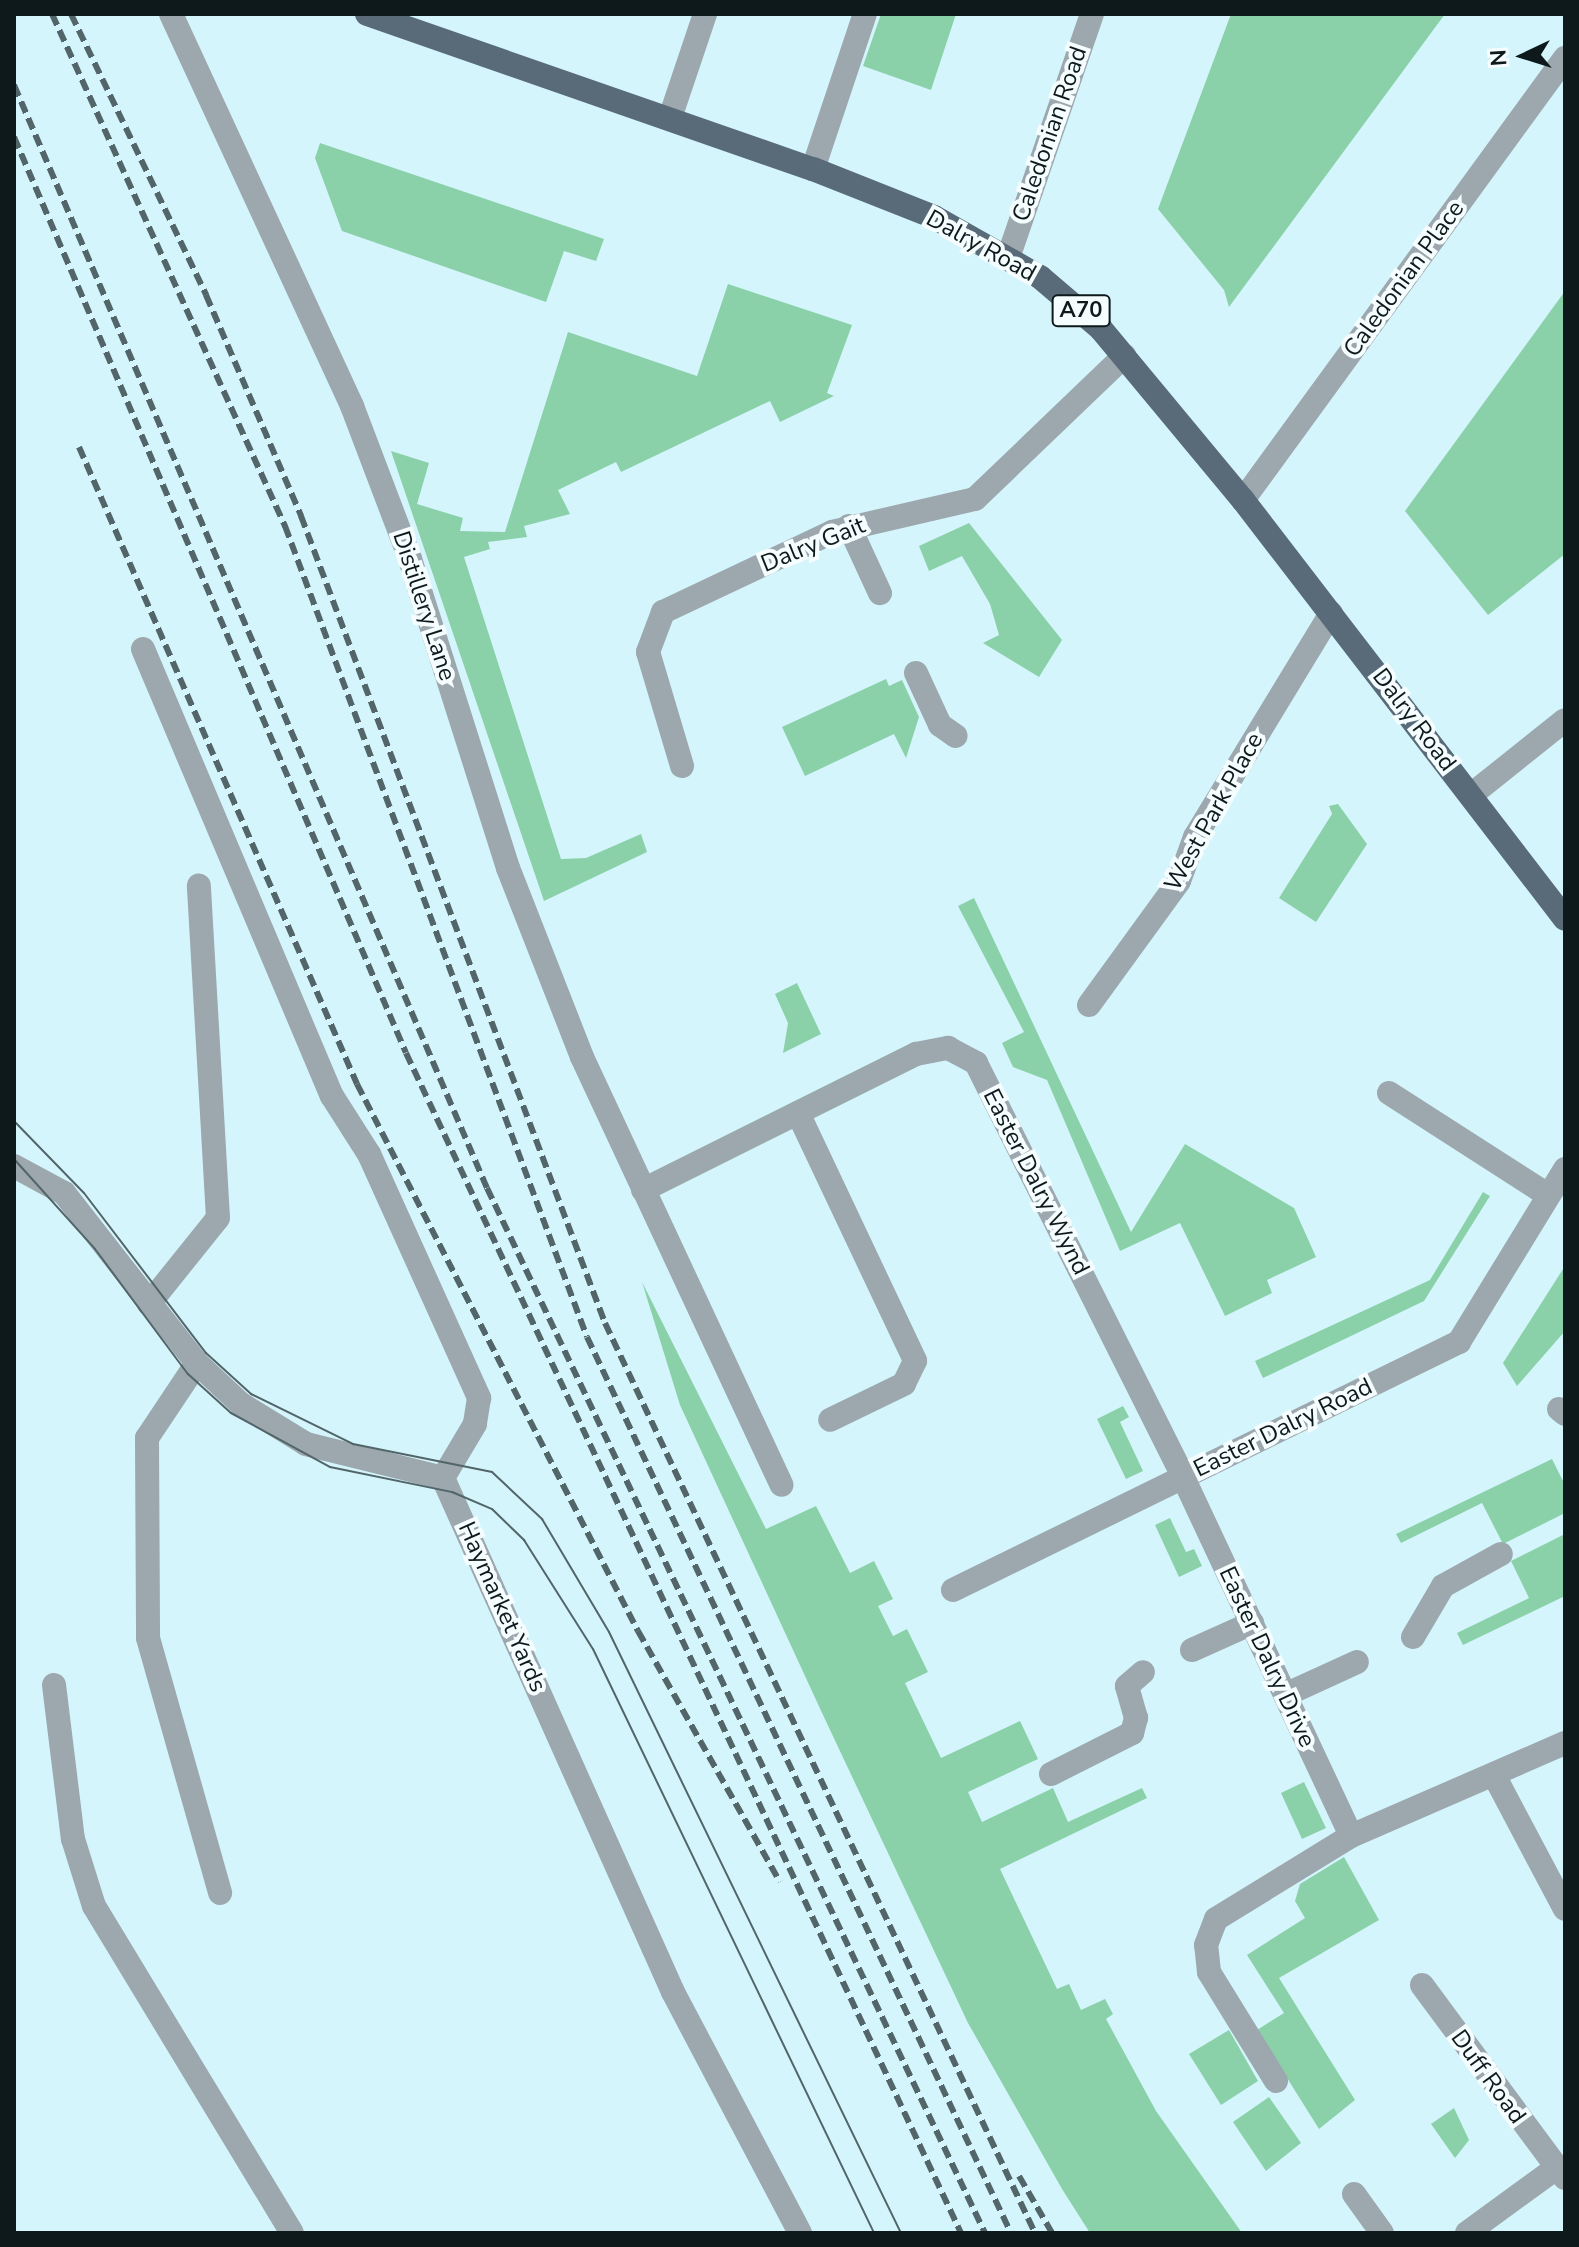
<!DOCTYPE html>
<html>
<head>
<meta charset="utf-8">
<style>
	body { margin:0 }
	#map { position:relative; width:1579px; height:2247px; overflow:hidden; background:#d4f5fc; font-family:"Nunito Sans",sans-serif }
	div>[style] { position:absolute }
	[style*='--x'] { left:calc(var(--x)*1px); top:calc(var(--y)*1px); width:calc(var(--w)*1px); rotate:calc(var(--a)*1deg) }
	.green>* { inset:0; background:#8ad1a9 }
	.lane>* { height:24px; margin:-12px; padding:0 12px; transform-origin:12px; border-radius:12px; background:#9ca7ae }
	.street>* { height:24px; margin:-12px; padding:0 12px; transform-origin:12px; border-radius:12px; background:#9ca7ae }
	.primary>* { height:24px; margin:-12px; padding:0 12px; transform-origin:12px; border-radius:12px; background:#596b78 }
	.tram>* { height:2px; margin:-1px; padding:0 1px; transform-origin:1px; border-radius:1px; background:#526569 }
	.rail>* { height:6px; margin-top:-3px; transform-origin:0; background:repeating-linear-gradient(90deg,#526569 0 12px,transparent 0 18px) }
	span { translate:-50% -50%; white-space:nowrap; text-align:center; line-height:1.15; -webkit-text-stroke:8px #f6fdfe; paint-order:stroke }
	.shield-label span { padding:2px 6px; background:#f6fdfe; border:2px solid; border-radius:6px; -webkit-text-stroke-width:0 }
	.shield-label { font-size:22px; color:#0d191b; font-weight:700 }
	.street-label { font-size:24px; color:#0d191b }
	.frame { position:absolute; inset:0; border:16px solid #0d191b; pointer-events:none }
	.north { position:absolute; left:1483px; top:16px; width:80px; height:80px; -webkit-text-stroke:6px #f6fdfe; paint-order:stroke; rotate:266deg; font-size:22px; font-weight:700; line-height:32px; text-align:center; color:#0d191b }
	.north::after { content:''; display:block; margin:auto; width:28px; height:36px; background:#0d191b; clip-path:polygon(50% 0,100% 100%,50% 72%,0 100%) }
</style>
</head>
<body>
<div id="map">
	<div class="green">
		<div style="clip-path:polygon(881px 14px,956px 14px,931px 90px,863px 66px)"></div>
		<div style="clip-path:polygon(1231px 14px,1445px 14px,1229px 307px,1224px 290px,1158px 209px)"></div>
		<div style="clip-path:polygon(320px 143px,604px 239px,596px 261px,564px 251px,546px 302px,342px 231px,315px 158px)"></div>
		<div style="clip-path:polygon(728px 284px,852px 325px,827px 393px,834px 396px,780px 422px,770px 401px,621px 472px,616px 462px,558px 490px,570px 514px,524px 526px,527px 537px,488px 542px,490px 549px,464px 557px,561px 859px,586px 858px,641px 834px,647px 852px,544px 901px,391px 451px,429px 463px,417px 504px,463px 518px,460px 531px,505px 532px,568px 332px,697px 376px)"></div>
		<div style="clip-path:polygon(1565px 291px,1565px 554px,1488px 615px,1405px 511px)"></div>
		<div style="clip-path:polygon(969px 523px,1062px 640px,1039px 677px,983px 643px,999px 635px,990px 604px,962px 556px,929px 571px,919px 546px)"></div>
		<div style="clip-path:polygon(886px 679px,889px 686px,902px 680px,919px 717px,906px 758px,894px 734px,805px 776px,782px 727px)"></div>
		<div style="clip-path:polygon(1338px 804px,1367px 844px,1316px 922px,1279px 898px,1332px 814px,1329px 806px)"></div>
		<div style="clip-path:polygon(974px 898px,1131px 1232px,1185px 1144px,1294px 1208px,1316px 1257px,1267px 1280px,1272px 1293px,1225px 1316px,1180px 1223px,1120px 1251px,1047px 1080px,1013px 1067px,1002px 1043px,1024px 1032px,958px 906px)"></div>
		<div style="clip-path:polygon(797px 983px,821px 1034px,783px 1053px,788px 1023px,775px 994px)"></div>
		<div style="clip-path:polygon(1483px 1192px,1490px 1196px,1424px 1301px,1263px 1378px,1255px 1361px,1430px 1280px)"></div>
		<div style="clip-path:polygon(1565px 1266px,1565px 1331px,1517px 1386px,1503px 1363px)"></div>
		<div style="clip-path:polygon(642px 1282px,766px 1529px,816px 1506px,850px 1573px,874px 1561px,893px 1599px,878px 1606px,893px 1636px,907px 1629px,928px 1672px,905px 1683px,941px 1758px,1020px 1721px,1038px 1759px,968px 1792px,982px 1822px,1053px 1788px,1068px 1822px,1142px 1788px,1147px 1798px,1000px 1869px,1057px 1989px,1069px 1984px,1081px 2010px,1105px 1999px,1113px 2014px,1106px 2019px,1156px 2111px,1242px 2233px,1090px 2233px,1062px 2189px,968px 2023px,823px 1715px,680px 1405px)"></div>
		<div style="clip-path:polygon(1123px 1406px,1129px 1417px,1120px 1422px,1143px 1471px,1126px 1479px,1097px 1419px)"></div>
		<div style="clip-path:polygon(1552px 1459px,1565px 1485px,1565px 1513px,1503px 1544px,1482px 1503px,1401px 1543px,1396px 1534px)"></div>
		<div style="clip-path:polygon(1170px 1518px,1186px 1552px,1194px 1549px,1202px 1566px,1179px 1577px,1155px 1525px)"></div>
		<div style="clip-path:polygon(1565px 1534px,1565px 1596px,1463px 1645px,1457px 1633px,1529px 1598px,1511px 1561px)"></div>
		<div style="clip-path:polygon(1304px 1782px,1326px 1828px,1302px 1839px,1281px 1793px)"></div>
		<div style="clip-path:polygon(1344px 1857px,1379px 1920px,1279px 1978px,1355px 2100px,1319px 2129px,1257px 2030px,1284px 2013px,1247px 1955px,1305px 1918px,1295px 1901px,1300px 1884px)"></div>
		<div style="clip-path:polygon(1229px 2030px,1258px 2081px,1221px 2105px,1189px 2054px)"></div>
		<div style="clip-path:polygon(1269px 2097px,1301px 2143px,1266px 2171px,1233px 2122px)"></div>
		<div style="clip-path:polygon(1454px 2108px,1469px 2140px,1455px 2158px,1431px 2124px)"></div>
	</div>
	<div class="lane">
		<div style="--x:171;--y:14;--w:432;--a:65.2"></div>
		<div style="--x:352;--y:406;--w:164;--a:69.2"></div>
		<div style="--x:410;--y:559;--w:324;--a:72.4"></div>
		<div style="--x:508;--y:868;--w:203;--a:68.6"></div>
		<div style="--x:582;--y:1057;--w:472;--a:65"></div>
		<div style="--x:849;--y:526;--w:74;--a:65.2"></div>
		<div style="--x:143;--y:649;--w:485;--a:67.1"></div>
		<div style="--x:332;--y:1096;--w:69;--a:57.5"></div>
		<div style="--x:369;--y:1154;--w:268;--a:65.7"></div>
		<div style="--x:479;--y:1398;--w:26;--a:99"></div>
		<div style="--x:475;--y:1424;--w:63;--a:120.7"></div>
		<div style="--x:916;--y:673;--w:57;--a:65.2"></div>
		<div style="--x:940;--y:725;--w:19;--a:35"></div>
		<div style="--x:149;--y:1304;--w:110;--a:-51.3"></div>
		<div style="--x:218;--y:1218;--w:333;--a:-93.3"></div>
		<div style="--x:197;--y:1363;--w:90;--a:123.7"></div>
		<div style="--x:147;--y:1438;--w:200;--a:89.7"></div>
		<div style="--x:148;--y:1638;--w:265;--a:74.2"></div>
		<div style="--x:1559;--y:1409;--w:8;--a:40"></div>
		<div style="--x:1413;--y:1637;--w:59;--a:-59.5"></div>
		<div style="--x:1443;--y:1586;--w:66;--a:-28.9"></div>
		<div style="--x:1192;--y:1650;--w:66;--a:-24.2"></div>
		<div style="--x:54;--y:1685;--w:155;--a:83"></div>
		<div style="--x:73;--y:1839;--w:70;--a:72.6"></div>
		<div style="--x:94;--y:1906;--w:382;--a:58.8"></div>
		<div style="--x:1285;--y:1695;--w:79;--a:-24.6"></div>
		<div style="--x:1051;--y:1774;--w:91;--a:-26.8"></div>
		<div style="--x:1132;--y:1733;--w:16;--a:-75"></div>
		<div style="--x:1136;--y:1718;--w:33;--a:-106"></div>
		<div style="--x:1127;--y:1686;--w:21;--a:-41"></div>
	</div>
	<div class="street">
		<div style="--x:671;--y:115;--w:107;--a:-71.4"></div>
		<div style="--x:813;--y:169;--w:163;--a:-71.5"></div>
		<div style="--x:1009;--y:255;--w:255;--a:-71"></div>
		<div style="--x:1243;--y:500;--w:547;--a:-53.93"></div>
		<div style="--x:682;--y:766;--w:119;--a:-106.6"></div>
		<div style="--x:648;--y:652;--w:43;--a:-69.4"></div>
		<div style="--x:663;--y:612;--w:187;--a:-25.3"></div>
		<div style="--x:832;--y:532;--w:147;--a:-13"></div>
		<div style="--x:975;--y:499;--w:207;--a:-43.8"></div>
		<div style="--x:1471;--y:795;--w:120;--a:-38.6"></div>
		<div style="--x:1089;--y:1005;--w:153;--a:-54"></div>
		<div style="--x:1179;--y:881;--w:47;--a:-70"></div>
		<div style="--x:1195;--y:837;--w:262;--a:-58.7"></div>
		<div style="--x:1389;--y:1093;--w:189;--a:32.7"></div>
		<div style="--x:798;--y:1113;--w:274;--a:64.7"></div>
		<div style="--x:915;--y:1361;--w:25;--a:116"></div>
		<div style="--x:904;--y:1384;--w:82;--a:154.1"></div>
		<div style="--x:14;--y:1166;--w:57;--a:28.4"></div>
		<div style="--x:64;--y:1193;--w:216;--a:52"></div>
		<div style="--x:197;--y:1363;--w:60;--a:43"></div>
		<div style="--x:241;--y:1404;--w:76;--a:31.6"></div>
		<div style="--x:306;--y:1444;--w:141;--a:13.9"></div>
		<div style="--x:443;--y:1478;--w:563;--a:65.89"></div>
		<div style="--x:673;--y:1992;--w:272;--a:62.2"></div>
		<div style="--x:643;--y:1190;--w:305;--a:-26.5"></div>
		<div style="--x:916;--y:1054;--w:33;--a:-11"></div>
		<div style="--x:948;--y:1048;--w:32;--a:28"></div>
		<div style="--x:976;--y:1063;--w:463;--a:63.4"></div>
		<div style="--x:1183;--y:1477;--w:396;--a:64.9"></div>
		<div style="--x:953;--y:1590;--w:564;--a:-26.11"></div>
		<div style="--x:1459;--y:1342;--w:203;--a:-58.5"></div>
		<div style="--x:1495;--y:1777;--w:149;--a:62.1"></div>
		<div style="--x:1422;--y:1985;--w:240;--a:53.5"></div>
		<div style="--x:1276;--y:2081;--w:128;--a:-121.6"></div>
		<div style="--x:1209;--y:1972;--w:27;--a:-96"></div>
		<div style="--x:1206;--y:1945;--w:28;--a:-69"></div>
		<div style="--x:1216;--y:1919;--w:158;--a:-31.6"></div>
		<div style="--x:1351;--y:1836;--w:233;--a:-23.5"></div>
		<div style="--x:1354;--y:2194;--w:48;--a:54.3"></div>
		<div style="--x:1467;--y:2233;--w:110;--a:-36.1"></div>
	</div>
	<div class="primary">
		<div style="--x:367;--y:14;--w:472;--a:19.2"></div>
		<div style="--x:813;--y:169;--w:130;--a:21.6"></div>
		<div style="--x:934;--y:217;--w:122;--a:29.5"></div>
		<div style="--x:1040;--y:277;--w:80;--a:40.4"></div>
		<div style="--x:1101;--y:329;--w:222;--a:50.3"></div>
		<div style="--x:1243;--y:500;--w:528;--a:52.46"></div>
	</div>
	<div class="tram">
		<div style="--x:14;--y:1121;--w:100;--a:45.8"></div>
		<div style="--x:84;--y:1193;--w:201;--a:52.7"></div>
		<div style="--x:206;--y:1353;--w:61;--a:42.3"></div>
		<div style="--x:251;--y:1394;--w:114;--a:26.1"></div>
		<div style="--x:353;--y:1444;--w:142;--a:11.4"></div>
		<div style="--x:492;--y:1472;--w:69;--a:43.2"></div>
		<div style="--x:542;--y:1519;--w:131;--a:59.3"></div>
		<div style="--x:609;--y:1632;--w:668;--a:64.09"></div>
		<div style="--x:14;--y:1159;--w:121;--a:48"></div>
		<div style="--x:95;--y:1249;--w:156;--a:53.4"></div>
		<div style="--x:188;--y:1374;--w:58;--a:42.2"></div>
		<div style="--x:231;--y:1413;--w:113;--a:28.6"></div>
		<div style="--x:330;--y:1467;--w:125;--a:11.6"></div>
		<div style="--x:452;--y:1492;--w:43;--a:23"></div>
		<div style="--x:492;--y:1509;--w:45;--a:44.1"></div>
		<div style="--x:524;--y:1540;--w:129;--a:57.7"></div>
		<div style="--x:593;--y:1649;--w:648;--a:64.3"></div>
	</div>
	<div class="rail">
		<div style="--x:52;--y:14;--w:563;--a:65.53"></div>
		<div style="--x:285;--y:526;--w:865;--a:69.58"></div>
		<div style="--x:587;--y:1337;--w:991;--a:64.68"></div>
		<div style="--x:71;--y:14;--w:312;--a:64.3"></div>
		<div style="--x:206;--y:295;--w:241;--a:66.7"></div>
		<div style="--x:301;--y:516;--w:862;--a:69.36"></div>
		<div style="--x:605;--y:1323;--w:1006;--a:64.71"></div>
		<div style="--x:14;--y:85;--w:1200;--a:66.79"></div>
		<div style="--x:487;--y:1188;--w:1158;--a:64.52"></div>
		<div style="--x:14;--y:137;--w:996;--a:66.83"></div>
		<div style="--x:406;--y:1053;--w:1304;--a:64.81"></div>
		<div style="--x:79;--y:447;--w:695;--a:66.42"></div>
		<div style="--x:357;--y:1084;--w:615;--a:62.81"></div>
		<div style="--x:638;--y:1631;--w:288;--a:60.5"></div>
		<div style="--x:1019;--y:2176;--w:66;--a:59.9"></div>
	</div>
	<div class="shield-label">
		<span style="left:1081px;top:311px">A70</span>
	</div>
	<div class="street-label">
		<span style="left:1050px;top:134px;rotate:-71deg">Caledonian Road</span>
		<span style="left:981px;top:246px;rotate:29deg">Dalry Road</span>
		<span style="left:1404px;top:279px;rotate:-54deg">Caledonian Place</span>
		<span style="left:813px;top:545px;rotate:-22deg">Dalry Gait</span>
		<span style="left:424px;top:606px;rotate:72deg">Distillery Lane</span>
		<span style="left:1414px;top:720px;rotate:53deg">Dalry Road</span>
		<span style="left:1214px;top:812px;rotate:-61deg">West Park Place</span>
		<span style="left:1036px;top:1182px;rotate:63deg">Easter Dalry Wynd</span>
		<span style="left:1283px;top:1428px;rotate:-26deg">Easter Dalry Road</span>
		<span style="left:502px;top:1607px;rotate:66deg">Haymarket Yards</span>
		<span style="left:1267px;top:1657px;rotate:65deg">Easter Dalry Drive</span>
		<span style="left:1488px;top:2077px;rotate:54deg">Duff Road</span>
	</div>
	<div class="frame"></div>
	<div class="north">N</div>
</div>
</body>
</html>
